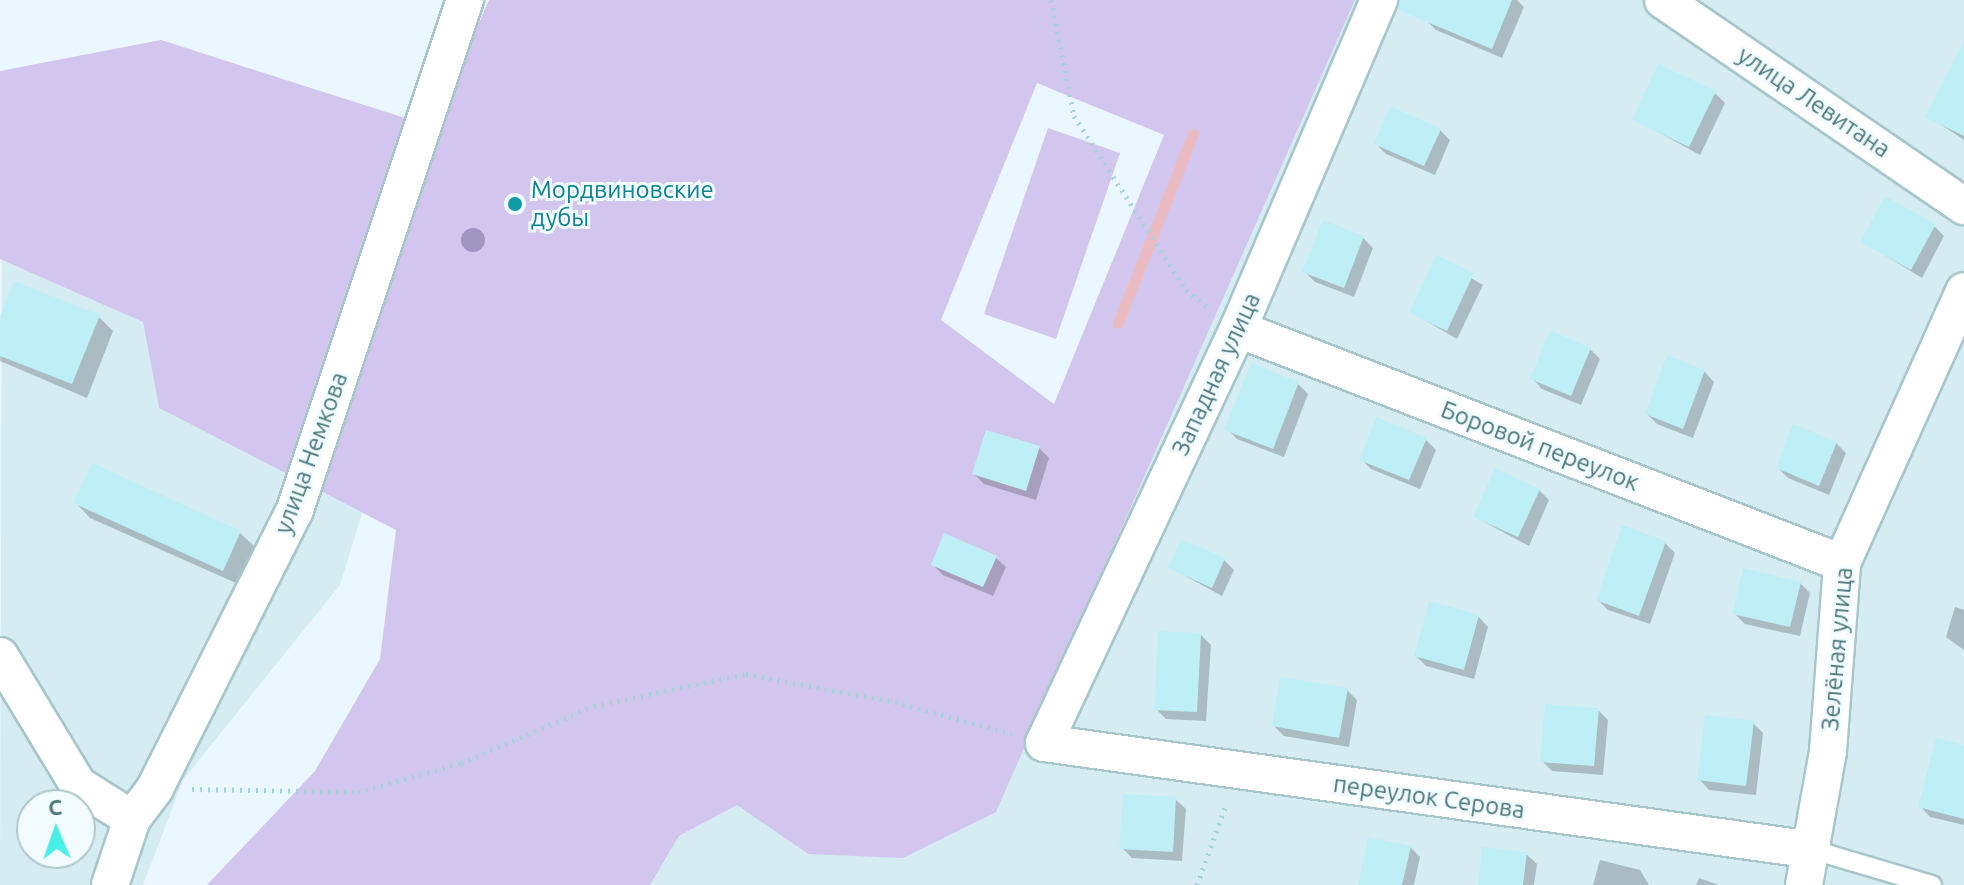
<!DOCTYPE html>
<html>
<head>
<meta charset="utf-8">
<style>
	body { margin:0 }
	#map { position:relative; width:1964px; height:885px; overflow:hidden; background:#eaf7fe; font-family:Ubuntu,sans-serif }
	div>[style] { position:absolute }
	[style*='--x'] { left:calc(var(--x)*1px); top:calc(var(--y)*1px); width:calc(var(--w)*1px); rotate:calc(var(--a)*1deg) }
	.residential>* { inset:0; background:#d5ecf3 }
	.green>* { inset:0; background:#d3c6ee }
	.shadow>* { inset:0; background:#0003 }
	.stream>* { height:11px; margin:-5.5px; padding:0 5.5px; transform-origin:5.5px; border-radius:5.5px; background:#eabcc2 }
	.building>* { inset:0; background:#bfeff6 }
	.path>* { height:5px; margin-top:-2.5px; transform-origin:0; background:repeating-linear-gradient(90deg,#a1d5dc 0 2px,transparent 0 8px) }
	.roads { filter:drop-shadow(2px 0 #a6c6cb) drop-shadow(-2px 0 #a6c6cb) drop-shadow(0 2px #a6c6cb) drop-shadow(0 -2px #a6c6cb) }
	.lane>* { height:18px; margin:-9px; padding:0 9px; transform-origin:9px; border-radius:9px; background:#fff }
	.street>* { height:36px; margin:-18px; padding:0 18px; transform-origin:18px; border-radius:18px; background:#fff }
	.trees>* { width:24px; height:24px; margin:-12px; border-radius:50%; background:#a196c1 }
	.dots>* { width:22px; height:22px; translate:-50% -50%; box-sizing:border-box; border:4px solid #f2fbff; border-radius:50% }
	span { translate:-50% -50%; white-space:nowrap; text-align:center; line-height:1.15; -webkit-text-stroke:6px #f2fbff; paint-order:stroke }
	.street-label { font-size:24px; color:#4a787c }
	.culture-label { font-size:24px; color:#0d838f }
	.left { translate:0 -50%; text-align:left }
	.north { position:absolute; left:16px; top:789px; width:80px; height:80px; box-sizing:border-box; background:#f2fbff; border:2px solid #afc7cb; border-radius:50%; rotate:358deg; font-size:22px; font-weight:700; line-height:32px; text-align:center; color:#4a787c }
	.north::after { content:''; display:block; margin:auto; width:28px; height:36px; background:#48efe6; clip-path:polygon(50% 0,100% 100%,50% 72%,0 100%) }
</style>
</head>
<body>
<div id="map">
	<div class="residential">
		<div style="clip-path:polygon(1355px 0,1964px 0,1964px 885px,650px 885px,679px 836px,737px 805px,808px 854px,996px 812px)"></div>
		<div style="clip-path:polygon(evenodd,2px 257px,143px 322px,159px 408px,362px 513px,340px 585px,183px 780px,143px 885px,0 885px,2px 257px,32px 805px,80px 805px,80px 853px,32px 853px,32px 805px)"></div>
	</div>
	<div class="green">
		<div style="clip-path:polygon(evenodd,489px 0,1355px 0,996px 812px,903px 858px,808px 854px,737px 805px,679px 836px,650px 885px,207px 885px,315px 771px,380px 659px,396px 530px,159px 408px,143px 322px,0 259px,0 71px,161px 40px,433px 127px,489px 0,1037px 83px,1164px 135px,1054px 404px,941px 320px,1037px 83px)"></div>
		<div style="clip-path:polygon(1048px 128px,1120px 153px,1056px 339px,984px 314px)"></div>
	</div>
	<div class="shadow">
		<div style="clip-path:polygon(1435px 0,1517px 0,1524px 7px,1502px 58px,1436px 30px,1426px 20px)"></div>
		<div style="clip-path:polygon(1964px 83px,1964px 140px,1928px 116px)"></div>
		<div style="clip-path:polygon(1715px 93px,1725px 103px,1700px 155px,1634px 119px)"></div>
		<div style="clip-path:polygon(1440px 130px,1450px 140px,1435px 175px,1386px 154px,1376px 144px)"></div>
		<div style="clip-path:polygon(1934px 226px,1944px 236px,1922px 278px,1863px 242px)"></div>
		<div style="clip-path:polygon(1363px 238px,1373px 248px,1354px 297px,1315px 282px,1305px 272px)"></div>
		<div style="clip-path:polygon(1437px 258px,1483px 285px,1457px 339px,1411px 312px)"></div>
		<div style="clip-path:polygon(98px 316px,113px 331px,87px 398px,0 361px,0 322px)"></div>
		<div style="clip-path:polygon(1590px 349px,1600px 359px,1581px 405px,1542px 389px,1532px 378px)"></div>
		<div style="clip-path:polygon(1252px 366px,1298px 384px,1308px 394px,1284px 457px,1237px 439px,1227px 429px)"></div>
		<div style="clip-path:polygon(1704px 371px,1714px 382px,1693px 438px,1657px 424px,1647px 414px)"></div>
		<div style="clip-path:polygon(1426px 440px,1436px 450px,1420px 489px,1371px 469px,1361px 459px)"></div>
		<div style="clip-path:polygon(1836px 443px,1846px 453px,1829px 495px,1788px 478px,1778px 468px)"></div>
		<div style="clip-path:polygon(1039px 448px,1049px 458px,1036px 500px,984px 484px,974px 474px)"></div>
		<div style="clip-path:polygon(1539px 490px,1549px 500px,1529px 546px,1475px 517px)"></div>
		<div style="clip-path:polygon(76px 503px,240px 533px,255px 547px,238px 584px,90px 518px)"></div>
		<div style="clip-path:polygon(1665px 543px,1675px 553px,1650px 624px,1608px 610px,1598px 600px)"></div>
		<div style="clip-path:polygon(995px 557px,1006px 567px,993px 596px,943px 575px,933px 565px)"></div>
		<div style="clip-path:polygon(1224px 560px,1234px 570px,1222px 596px,1171px 568px)"></div>
		<div style="clip-path:polygon(1800px 583px,1810px 593px,1800px 636px,1745px 624px,1735px 614px)"></div>
		<div style="clip-path:polygon(1955px 607px,1964px 610px,1964px 650px,1946px 637px)"></div>
		<div style="clip-path:polygon(1478px 616px,1488px 627px,1474px 679px,1426px 666px,1416px 656px)"></div>
		<div style="clip-path:polygon(1201px 635px,1211px 645px,1206px 721px,1166px 719px,1156px 709px)"></div>
		<div style="clip-path:polygon(1347px 690px,1357px 700px,1349px 747px,1284px 736px,1274px 726px)"></div>
		<div style="clip-path:polygon(1598px 710px,1608px 720px,1603px 775px,1552px 771px,1542px 761px)"></div>
		<div style="clip-path:polygon(1753px 723px,1763px 733px,1756px 795px,1709px 790px,1699px 779px)"></div>
		<div style="clip-path:polygon(1964px 747px,1964px 825px,1930px 817px,1920px 806px)"></div>
		<div style="clip-path:polygon(1175px 799px,1186px 809px,1182px 861px,1132px 858px,1122px 848px)"></div>
		<div style="clip-path:polygon(1410px 847px,1420px 857px,1414px 885px,1361px 885px)"></div>
		<div style="clip-path:polygon(1526px 854px,1537px 864px,1534px 885px,1480px 885px)"></div>
		<div style="clip-path:polygon(1600px 860px,1640px 870px,1649px 885px,1593px 885px)"></div>
		<div style="clip-path:polygon(1699px 878px,1719px 885px,1696px 885px)"></div>
	</div>
	<div class="stream">
		<div style="--x:1118;--y:323;--w:203;--a:-68.4"></div>
	</div>
	<div class="building">
		<div style="clip-path:polygon(1400px 0,1512px 0,1492px 49px,1398px 10px)"></div>
		<div style="clip-path:polygon(1964px 41px,1964px 136px,1925px 117px)"></div>
		<div style="clip-path:polygon(1658px 64px,1716px 91px,1689px 147px,1632px 120px)"></div>
		<div style="clip-path:polygon(1390px 106px,1441px 129px,1424px 166px,1374px 144px)"></div>
		<div style="clip-path:polygon(1885px 196px,1936px 224px,1911px 270px,1860px 242px)"></div>
		<div style="clip-path:polygon(1323px 220px,1364px 236px,1344px 288px,1302px 272px)"></div>
		<div style="clip-path:polygon(1436px 255px,1474px 273px,1447px 331px,1409px 313px)"></div>
		<div style="clip-path:polygon(14px 281px,100px 315px,72px 384px,0 356px,0 317px)"></div>
		<div style="clip-path:polygon(1550px 330px,1591px 348px,1571px 396px,1530px 379px)"></div>
		<div style="clip-path:polygon(1667px 355px,1705px 370px,1683px 429px,1645px 414px)"></div>
		<div style="clip-path:polygon(1251px 363px,1299px 382px,1273px 449px,1224px 430px)"></div>
		<div style="clip-path:polygon(1376px 417px,1427px 438px,1409px 480px,1359px 460px)"></div>
		<div style="clip-path:polygon(1793px 424px,1837px 442px,1819px 486px,1776px 468px)"></div>
		<div style="clip-path:polygon(986px 430px,1040px 446px,1026px 491px,972px 474px)"></div>
		<div style="clip-path:polygon(92px 463px,241px 531px,223px 571px,73px 503px)"></div>
		<div style="clip-path:polygon(1495px 468px,1540px 489px,1518px 537px,1473px 517px)"></div>
		<div style="clip-path:polygon(1622px 525px,1666px 541px,1639px 616px,1596px 600px)"></div>
		<div style="clip-path:polygon(944px 533px,997px 556px,983px 587px,931px 565px)"></div>
		<div style="clip-path:polygon(1181px 539px,1225px 558px,1212px 588px,1168px 568px)"></div>
		<div style="clip-path:polygon(1743px 568px,1801px 582px,1790px 627px,1732px 614px)"></div>
		<div style="clip-path:polygon(1429px 601px,1479px 615px,1464px 670px,1414px 656px)"></div>
		<div style="clip-path:polygon(1158px 631px,1201px 633px,1197px 712px,1154px 710px)"></div>
		<div style="clip-path:polygon(1280px 677px,1348px 688px,1339px 738px,1272px 726px)"></div>
		<div style="clip-path:polygon(1545px 704px,1599px 708px,1594px 766px,1540px 762px)"></div>
		<div style="clip-path:polygon(1705px 715px,1754px 721px,1746px 786px,1697px 780px)"></div>
		<div style="clip-path:polygon(1936px 738px,1964px 745px,1964px 819px,1918px 807px)"></div>
		<div style="clip-path:polygon(1123px 794px,1176px 797px,1173px 852px,1119px 849px)"></div>
		<div style="clip-path:polygon(1368px 837px,1411px 846px,1402px 885px,1358px 885px)"></div>
		<div style="clip-path:polygon(1482px 847px,1527px 852px,1523px 885px,1478px 885px)"></div>
	</div>
	<div class="path">
		<div style="--x:1051;--y:0;--w:118;--a:78.8"></div>
		<div style="--x:1074;--y:116;--w:207;--a:57.2"></div>
		<div style="--x:1186;--y:290;--w:28;--a:38"></div>
		<div style="--x:192;--y:789;--w:166;--a:1"></div>
		<div style="--x:358;--y:792;--w:107;--a:-15.7"></div>
		<div style="--x:461;--y:763;--w:145;--a:-23.2"></div>
		<div style="--x:594;--y:706;--w:155;--a:-11.9"></div>
		<div style="--x:746;--y:674;--w:152;--a:10.6"></div>
		<div style="--x:895;--y:702;--w:121;--a:15.3"></div>
		<div style="--x:1197;--y:885;--w:85;--a:-70.1"></div>
	</div>
	<div class="roads">
		<div class="lane">
			<div style="--x:1813;--y:850;--w:124;--a:16.4"></div>
		</div>
		<div class="street">
			<div style="--x:1379;--y:0;--w:358;--a:113.2"></div>
			<div style="--x:1238;--y:329;--w:457;--a:115.1"></div>
			<div style="--x:1044;--y:743;--w:776;--a:7.92"></div>
			<div style="--x:1663;--y:0;--w:365;--a:34.4"></div>
			<div style="--x:1238;--y:329;--w:648;--a:21.18"></div>
			<div style="--x:0;--y:656;--w:151;--a:58.8"></div>
			<div style="--x:78;--y:785;--w:64;--a:32.2"></div>
			<div style="--x:110;--y:885;--w:70;--a:-71.6"></div>
			<div style="--x:132;--y:819;--w:39;--a:-53"></div>
			<div style="--x:155;--y:788;--w:311;--a:-63.3"></div>
			<div style="--x:295;--y:510;--w:538;--a:-71.57"></div>
			<div style="--x:1804;--y:885;--w:136;--a:-79.8"></div>
			<div style="--x:1828;--y:751;--w:189;--a:-85.7"></div>
			<div style="--x:1842;--y:563;--w:298;--a:-65.8"></div>
		</div>
	</div>
	<div class="trees">
		<div style="left:473px;top:240px"></div>
	</div>
	<div class="dots">
		<div style="left:515px;top:204px;background:#0f9aa8"></div>
	</div>
	<div class="street-label">
		<span style="left:1814px;top:102px;rotate:34deg">улица Левитана</span>
		<span style="left:1216px;top:374px;rotate:-65deg">Западная улица</span>
		<span style="left:1540px;top:446px;rotate:21deg">Боровой переулок</span>
		<span style="left:311px;top:453px;rotate:-70deg">улица Немкова</span>
		<span style="left:1837px;top:649px;rotate:-85deg">Зелёная улица</span>
		<span style="left:1429px;top:797px;rotate:8deg">переулок Серова</span>
	</div>
	<div class="culture-label">
		<span class="left" style="left:531px;top:204px">Мордвиновские<br>дубы</span>
	</div>
	<div class="north">С</div>
</div>
</body>
</html>
